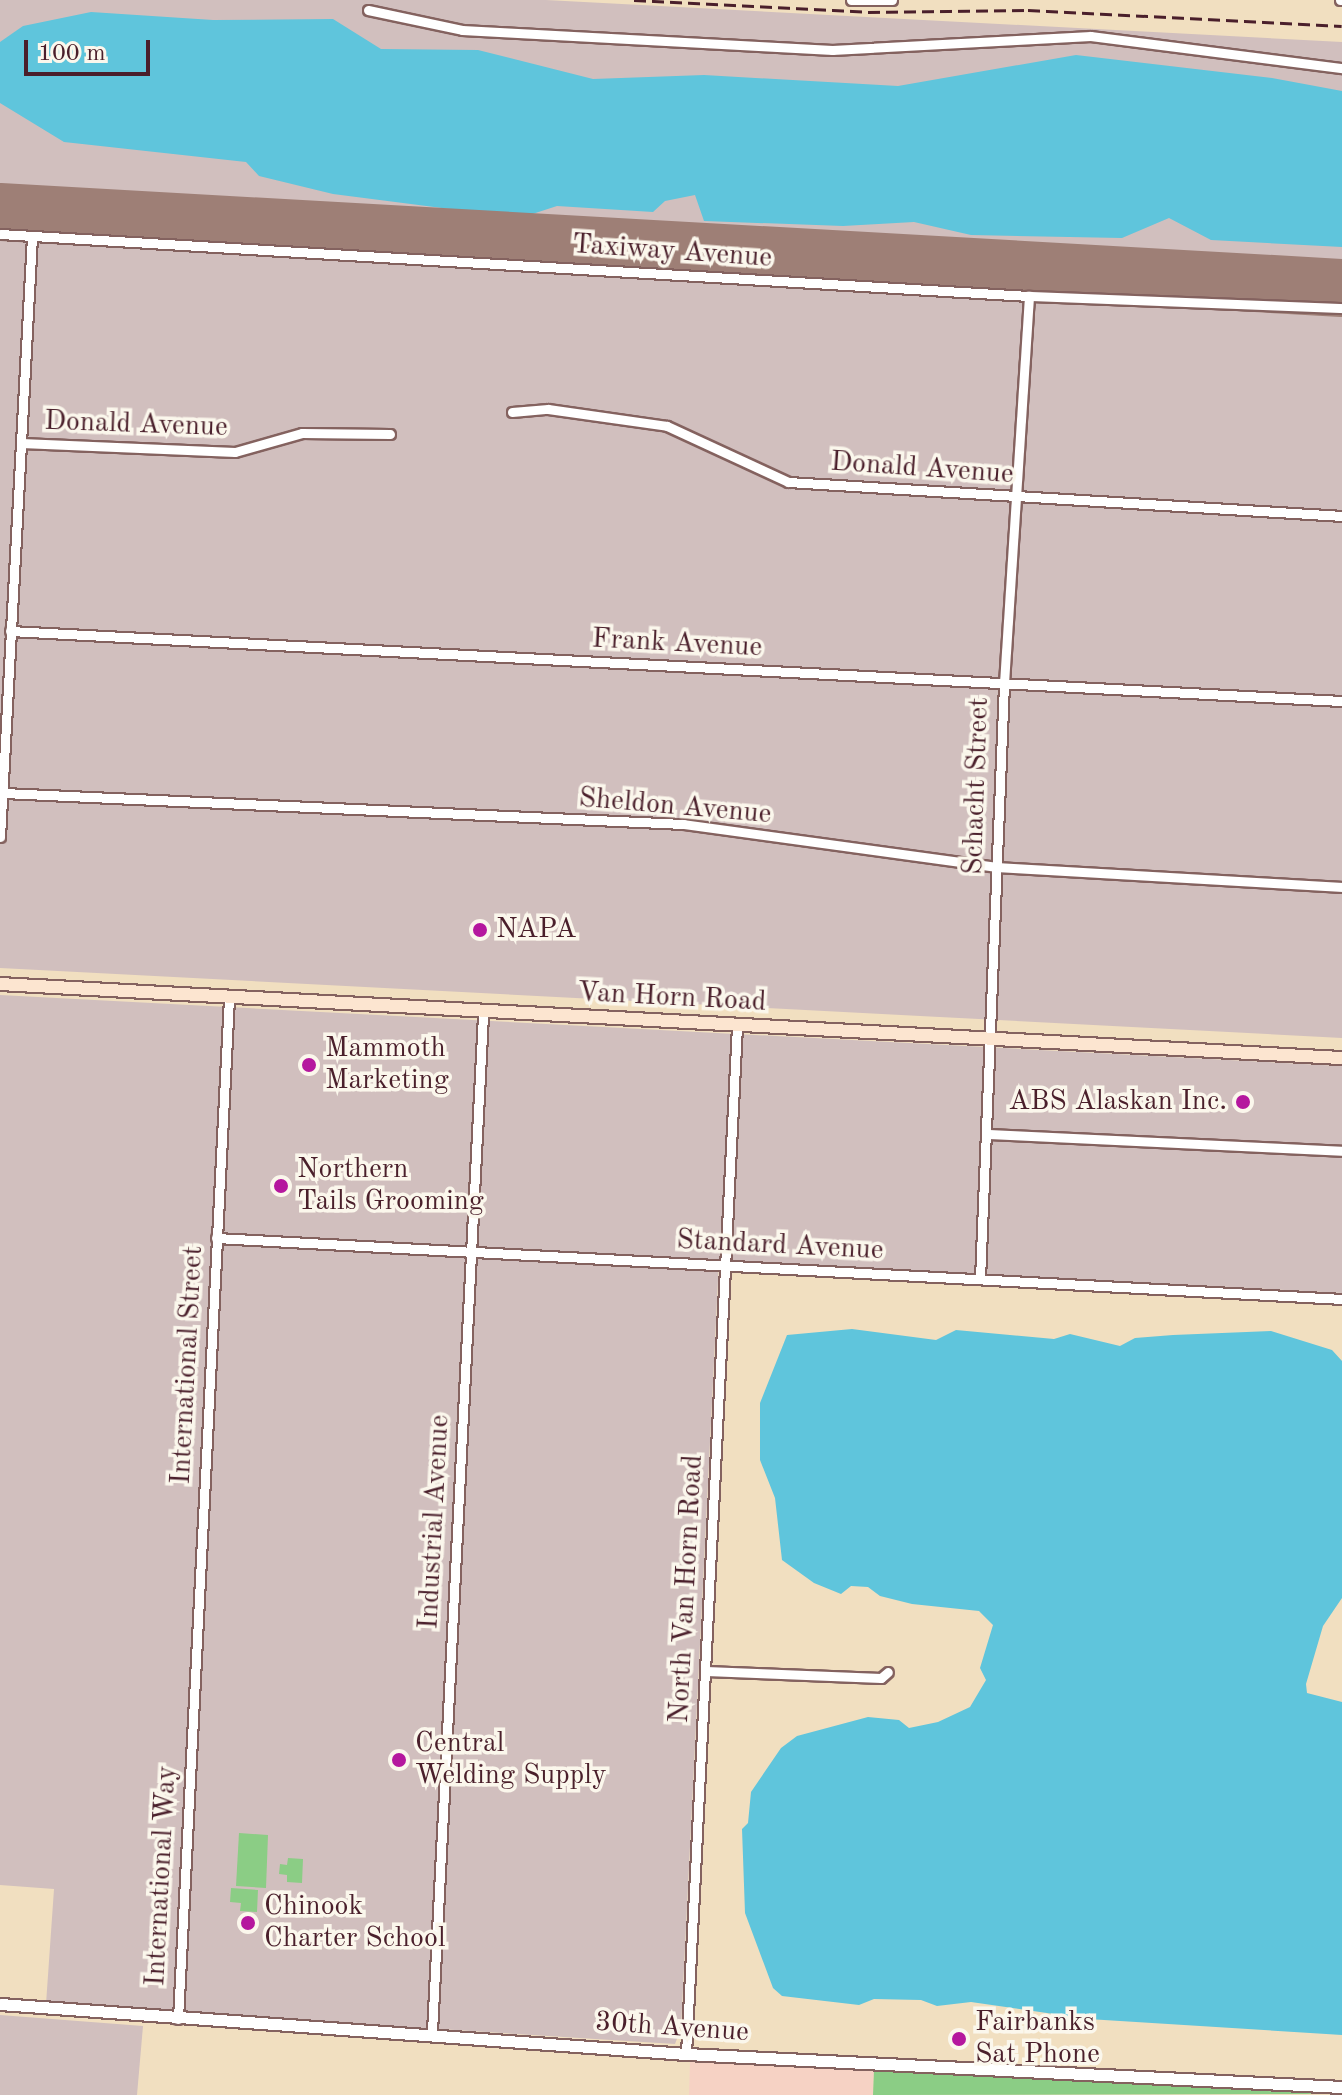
<!DOCTYPE html>
<html>
<head>
<meta charset="utf-8">
<style>
	body { margin:0 }
	#map { position:relative; width:1342px; height:2095px; overflow:hidden; background:#f1dfc0; font-family:"Old Standard TT",serif }
	div>[style] { position:absolute }
	[style*='--x'] { left:calc(var(--x)*1px); top:calc(var(--y)*1px); width:calc(var(--w)*1px); rotate:calc(var(--a)*1deg) }
	.built>* { inset:0; background:#f6d2c4 }
	.industrial>* { inset:0; background:#d1bfbe }
	.green>* { inset:0; background:#8bcd85 }
	.water>* { inset:0; background:#5fc5dc }
	.runway>* { height:58px; margin:-29px; padding:0 29px; transform-origin:29px; border-radius:29px; background:#9e7f76 }
	.roads { filter:drop-shadow(2px 0 #84625f) drop-shadow(-2px 0 #84625f) drop-shadow(0 2px #84625f) drop-shadow(0 -2px #84625f) }
	.minor>* { height:9px; margin:-4.5px; padding:0 4.5px; transform-origin:4.5px; border-radius:4.5px; background:#fff }
	.tertiary>* { height:11px; margin:-5.5px; padding:0 5.5px; transform-origin:5.5px; border-radius:5.5px; background:#fff }
	.secondary>* { height:12px; margin:-6px; padding:0 6px; transform-origin:6px; border-radius:6px; background:#fce5d0 }
	.rail>* { height:3px; margin-top:-1.5px; transform-origin:0; background:repeating-linear-gradient(90deg,#4a1f2b 0 12px,transparent 0 18px) }
	.dots>* { width:22px; height:22px; translate:-50% -50%; box-sizing:border-box; border:4px solid #fbf7ec; border-radius:50% }
	span { translate:-50% -50%; white-space:nowrap; text-align:center; line-height:1.15; -webkit-text-stroke:7px #fbf7ec; paint-order:stroke }
	.street-label { font-size:28px; color:#4a1f2b }
	.poi-label { font-size:28px; color:#4a1f2b }
	.left { translate:0 -50%; text-align:left }
	.right { translate:-100% -50%; text-align:right }
	.scale { position:absolute; left:24px; top:40px; width:126px; height:36px; box-sizing:border-box; border:4px solid #4a1f2b; border-top:0; padding-left:10px; font-size:24px; line-height:28px; white-space:nowrap; color:#4a1f2b; -webkit-text-stroke:6px #fbf7ec; paint-order:stroke }
</style>
</head>
<body>
<div id="map">
	<div class="built">
		<div style="clip-path:polygon(690px 2061px,874px 2070px,873px 2095px,689px 2095px)"></div>
	</div>
	<div class="industrial">
		<div style="clip-path:polygon(0 0,546px 0,1342px 42px,1342px 1038px,0 968px)"></div>
		<div style="clip-path:polygon(0 995px,1342px 1066px,1342px 1293px,719px 1260px,681px 2028px,675px 2044px,46px 2004px,54px 1889px,0 1885px)"></div>
		<div style="clip-path:polygon(0 2015px,143px 2026px,137px 2095px,0 2095px)"></div>
	</div>
	<div class="green">
		<div style="clip-path:polygon(239px 1833px,268px 1835px,266px 1888px,236px 1886px)"></div>
		<div style="clip-path:polygon(288px 1858px,303px 1859px,302px 1883px,287px 1882px,287px 1875px,279px 1874px,280px 1864px,287px 1865px)"></div>
		<div style="clip-path:polygon(231px 1888px,258px 1890px,257px 1912px,240px 1911px,241px 1903px,230px 1902px)"></div>
		<div style="clip-path:polygon(874px 2070px,1326px 2094px,873px 2095px)"></div>
	</div>
	<div class="water">
		<div style="clip-path:polygon(91px 12px,213px 20px,333px 19px,381px 49px,478px 50px,593px 79px,704px 75px,898px 86px,1076px 55px,1272px 78px,1342px 91px,1342px 247px,1211px 240px,1169px 218px,1122px 238px,971px 235px,914px 222px,843px 226px,704px 221px,695px 195px,665px 201px,653px 212px,557px 206px,520px 218px,333px 194px,259px 176px,246px 162px,64px 142px,0 103px,0 42px,23px 26px)"></div>
		<div style="clip-path:polygon(852px 1329px,936px 1340px,956px 1330px,1054px 1339px,1070px 1334px,1120px 1346px,1135px 1338px,1173px 1335px,1271px 1331px,1332px 1350px,1342px 1361px,1342px 1598px,1323px 1626px,1306px 1684px,1307px 1693px,1342px 1702px,1342px 2035px,1088px 2019px,971px 2002px,937px 2006px,921px 2000px,874px 1999px,859px 2005px,782px 1996px,773px 1988px,745px 1913px,742px 1829px,748px 1823px,751px 1792px,781px 1748px,797px 1736px,868px 1717px,899px 1720px,909px 1728px,938px 1722px,970px 1707px,986px 1680px,980px 1668px,993px 1625px,979px 1611px,912px 1604px,880px 1596px,868px 1587px,851px 1586px,841px 1594px,814px 1583px,782px 1560px,775px 1498px,760px 1460px,760px 1403px,787px 1335px)"></div>
	</div>
	<div class="runway">
		<div style="--x:0;--y:212;--w:1344;--a:3.24"></div>
	</div>
	<div class="roads">
		<div class="minor">
			<div style="--x:851;--y:0;--w:41;--a:0"></div>
			<div style="--x:1340;--y:0;--w:2;--a:0"></div>
			<div style="--x:368;--y:10;--w:96;--a:12"></div>
			<div style="--x:462;--y:30;--w:371;--a:3.1"></div>
			<div style="--x:832;--y:50;--w:259;--a:-3.1"></div>
			<div style="--x:1091;--y:36;--w:253;--a:7.3"></div>
			<div style="--x:0;--y:234;--w:1031;--a:3.45"></div>
			<div style="--x:1029;--y:296;--w:313;--a:2.2"></div>
			<div style="--x:512;--y:412;--w:36;--a:-5"></div>
			<div style="--x:548;--y:409;--w:120;--a:8.1"></div>
			<div style="--x:667;--y:426;--w:133;--a:24.8"></div>
			<div style="--x:788;--y:482;--w:555;--a:3.51"></div>
			<div style="--x:21;--y:443;--w:214;--a:2.4"></div>
			<div style="--x:235;--y:452;--w:70;--a:-15.8"></div>
			<div style="--x:302;--y:433;--w:88;--a:0.7"></div>
			<div style="--x:10;--y:631;--w:1334;--a:3.01"></div>
			<div style="--x:3;--y:793;--w:681;--a:2.61"></div>
			<div style="--x:683;--y:824;--w:316;--a:7.8"></div>
			<div style="--x:996;--y:867;--w:347;--a:3.3"></div>
			<div style="--x:0;--y:837;--w:602;--a:-86.95"></div>
			<div style="--x:988;--y:1134;--w:354;--a:2.7"></div>
			<div style="--x:216;--y:1238;--w:1128;--a:3.1"></div>
			<div style="--x:980;--y:1279;--w:596;--a:-87.69"></div>
			<div style="--x:1004;--y:683;--w:388;--a:-86.3"></div>
			<div style="--x:706;--y:1671;--w:175;--a:2.3"></div>
			<div style="--x:881;--y:1678;--w:9;--a:-41"></div>
			<div style="--x:178;--y:2019;--w:1021;--a:-87.14"></div>
			<div style="--x:432;--y:2032;--w:1020;--a:-87.13"></div>
			<div style="--x:686;--y:2054;--w:1030;--a:-87.16"></div>
		</div>
		<div class="tertiary">
			<div style="--x:0;--y:2004;--w:688;--a:4.17"></div>
			<div style="--x:686;--y:2054;--w:657;--a:2.88"></div>
		</div>
		<div class="secondary">
			<div style="--x:0;--y:984;--w:1344;--a:3.16"></div>
		</div>
	</div>
	<div class="rail">
		<div style="--x:634;--y:0;--w:234;--a:2.9"></div>
		<div style="--x:868;--y:12;--w:160;--a:-0.7"></div>
		<div style="--x:1028;--y:10;--w:314;--a:2.9"></div>
	</div>
	<div class="dots">
		<div style="left:480px;top:930px;background:#b5179e"></div>
		<div style="left:309px;top:1065px;background:#b5179e"></div>
		<div style="left:1243px;top:1102px;background:#b5179e"></div>
		<div style="left:281px;top:1186px;background:#b5179e"></div>
		<div style="left:399px;top:1760px;background:#b5179e"></div>
		<div style="left:248px;top:1923px;background:#b5179e"></div>
		<div style="left:959px;top:2039px;background:#b5179e"></div>
	</div>
	<div class="street-label">
		<span style="left:672px;top:252px;rotate:4deg">Taxiway Avenue</span>
		<span style="left:136px;top:425px;rotate:2deg">Donald Avenue</span>
		<span style="left:922px;top:469px;rotate:4deg">Donald Avenue</span>
		<span style="left:677px;top:644px;rotate:3deg">Frank Avenue</span>
		<span style="left:977px;top:786px;rotate:-88deg">Schacht Street</span>
		<span style="left:675px;top:807px;rotate:5deg">Sheldon Avenue</span>
		<span style="left:672px;top:998px;rotate:3deg">Van Horn Road</span>
		<span style="left:780px;top:1246px;rotate:3deg">Standard Avenue</span>
		<span style="left:188px;top:1365px;rotate:-87deg">International Street</span>
		<span style="left:435px;top:1522px;rotate:-87deg">Industrial Avenue</span>
		<span style="left:687px;top:1589px;rotate:-87deg">North Van Horn Road</span>
		<span style="left:162px;top:1876px;rotate:-87deg">International Way</span>
		<span style="left:672px;top:2028px;rotate:4deg">30th Avenue</span>
	</div>
	<div class="poi-label">
		<span class="left" style="left:496px;top:930px">NAPA</span>
		<span class="left" style="left:325px;top:1065px">Mammoth<br>Marketing</span>
		<span class="right" style="left:1227px;top:1102px">ABS Alaskan Inc.</span>
		<span class="left" style="left:297px;top:1186px">Northern<br>Tails Grooming</span>
		<span class="left" style="left:415px;top:1760px">Central<br>Welding Supply</span>
		<span class="left" style="left:264px;top:1923px">Chinook<br>Charter School</span>
		<span class="left" style="left:975px;top:2039px">Fairbanks<br>Sat Phone</span>
	</div>
	<div class="scale">100 m</div>
</div>
</body>
</html>
